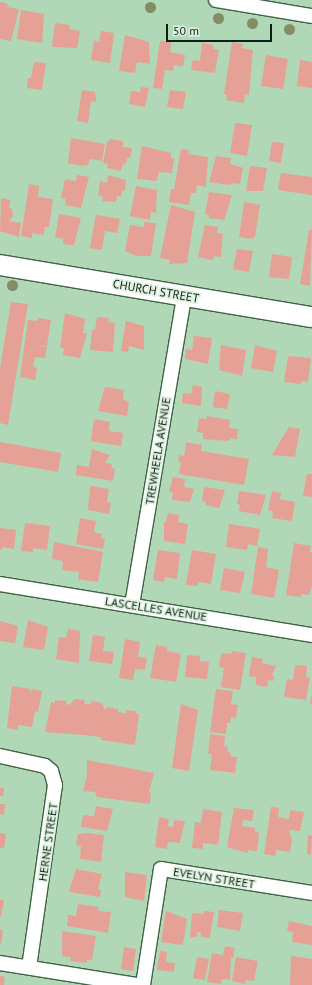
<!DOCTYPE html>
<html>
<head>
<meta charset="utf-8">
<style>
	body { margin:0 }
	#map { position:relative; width:312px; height:985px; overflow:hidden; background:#b0d7b6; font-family:"PT Sans",sans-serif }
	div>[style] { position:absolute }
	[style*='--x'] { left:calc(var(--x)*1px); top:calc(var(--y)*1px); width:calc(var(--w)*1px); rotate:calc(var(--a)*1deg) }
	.building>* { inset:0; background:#e6a196 }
	.roads { filter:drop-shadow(1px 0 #3f6245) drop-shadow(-1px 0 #3f6245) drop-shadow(0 1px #3f6245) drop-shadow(0 -1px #3f6245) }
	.street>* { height:14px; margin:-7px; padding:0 7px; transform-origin:7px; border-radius:7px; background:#fff }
	.secondary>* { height:20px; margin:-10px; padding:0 10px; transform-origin:10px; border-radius:10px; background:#fff }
	.trees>* { width:11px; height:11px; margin:-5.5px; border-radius:50%; background:#848c63 }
	span { translate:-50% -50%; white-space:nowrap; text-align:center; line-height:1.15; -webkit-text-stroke:3.5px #def2e1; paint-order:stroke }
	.street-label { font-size:12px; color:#101f13 }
	.scale { position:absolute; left:166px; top:24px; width:106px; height:18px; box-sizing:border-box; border:2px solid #101f13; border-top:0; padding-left:5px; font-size:12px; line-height:14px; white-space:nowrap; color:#101f13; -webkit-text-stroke:3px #def2e1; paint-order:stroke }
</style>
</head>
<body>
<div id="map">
	<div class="building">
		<div style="clip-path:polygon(0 2px,8px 4px,7px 7px,19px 9px,11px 41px,0 39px)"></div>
		<div style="clip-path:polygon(21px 10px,44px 14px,42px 43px,17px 39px)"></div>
		<div style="clip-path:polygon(55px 23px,70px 25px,69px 29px,80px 31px,77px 48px,52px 47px)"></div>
		<div style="clip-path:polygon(101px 31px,114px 33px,110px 63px,91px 60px,94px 41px,99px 42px)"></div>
		<div style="clip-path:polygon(125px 35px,149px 42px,150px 64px,137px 62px,135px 73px,119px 71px)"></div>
		<div style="clip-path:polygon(160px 41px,171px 42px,170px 52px,185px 55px,183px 66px,174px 65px,173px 71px,165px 70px,162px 89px,153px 88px)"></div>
		<div style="clip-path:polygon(232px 42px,243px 44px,242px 48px,253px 50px,249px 95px,245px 94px,244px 103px,226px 100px,227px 95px,224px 94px)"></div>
		<div style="clip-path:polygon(202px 43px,213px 45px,213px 49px,219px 50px,215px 73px,191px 70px,193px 60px,200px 61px)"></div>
		<div style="clip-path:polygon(266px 55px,288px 59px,283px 89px,261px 86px)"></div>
		<div style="clip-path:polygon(300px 60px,312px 62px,312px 88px,297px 86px)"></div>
		<div style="clip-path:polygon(34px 62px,46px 63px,42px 90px,27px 88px,28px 78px,31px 78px)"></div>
		<div style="clip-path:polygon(141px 87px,149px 88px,145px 107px,129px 104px,131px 91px,140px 92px)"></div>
		<div style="clip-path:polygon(82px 90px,95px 92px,96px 98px,96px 102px,91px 101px,88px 123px,77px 121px)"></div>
		<div style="clip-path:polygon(170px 90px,186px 92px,183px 109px,167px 107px)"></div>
		<div style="clip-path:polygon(235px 123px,252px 125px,247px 156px,230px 153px)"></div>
		<div style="clip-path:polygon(71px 138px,105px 144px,102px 161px,90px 159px,88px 165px,82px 166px,68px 163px)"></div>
		<div style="clip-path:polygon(111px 139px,123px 141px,123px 147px,132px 148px,130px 158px,127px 158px,126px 163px,123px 164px,121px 171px,107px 168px,108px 164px,103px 163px,107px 142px)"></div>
		<div style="clip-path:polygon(272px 142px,284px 143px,281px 163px,269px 161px)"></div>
		<div style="clip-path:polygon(142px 146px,171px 153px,171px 158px,174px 158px,172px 173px,159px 172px,156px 181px,137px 179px)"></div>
		<div style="clip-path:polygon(181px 149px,189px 150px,188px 154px,208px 157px,206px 187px,197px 185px,196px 193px,191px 193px,189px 205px,169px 202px,171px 189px,174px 189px)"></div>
		<div style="clip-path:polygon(216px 156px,231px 158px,230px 164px,243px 168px,240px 184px,234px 183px,229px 185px,209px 182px)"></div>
		<div style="clip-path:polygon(250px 166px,267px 168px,263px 191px,246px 191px)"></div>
		<div style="clip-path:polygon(281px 173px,312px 177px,312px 195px,278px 190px)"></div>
		<div style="clip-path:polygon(77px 175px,89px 177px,81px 208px,65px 205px,66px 199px,61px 198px,65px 179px,76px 181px)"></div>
		<div style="clip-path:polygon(108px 175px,126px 180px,125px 191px,122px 190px,121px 196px,117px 196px,116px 202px,102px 201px,103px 196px,98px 196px,100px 181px,107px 183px)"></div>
		<div style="clip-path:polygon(29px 184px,39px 186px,38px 197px,53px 199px,49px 227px,45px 227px,44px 235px,32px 233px,32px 238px,21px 236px)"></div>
		<div style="clip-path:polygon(136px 186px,157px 190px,156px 213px,151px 212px,150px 220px,130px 216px)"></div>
		<div style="clip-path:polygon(209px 192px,232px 195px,224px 220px,209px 218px,209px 215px,205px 214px)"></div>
		<div style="clip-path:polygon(1px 198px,10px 200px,9px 208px,12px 209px,13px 216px,9px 221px,21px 223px,19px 237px,0 231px)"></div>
		<div style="clip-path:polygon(244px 202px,260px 205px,255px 237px,252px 239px,239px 237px)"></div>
		<div style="clip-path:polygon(171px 205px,195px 212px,187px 263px,169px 264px,170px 260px,160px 258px)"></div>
		<div style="clip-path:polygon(59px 214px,81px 218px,74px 245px,63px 244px,63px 239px,55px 237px)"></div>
		<div style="clip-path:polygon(96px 215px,120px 219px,117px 233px,105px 231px,102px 250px,90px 248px)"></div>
		<div style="clip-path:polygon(144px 222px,156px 223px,151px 256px,136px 256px,125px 251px,130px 225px,144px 227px)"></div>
		<div style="clip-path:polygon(205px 225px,218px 227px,217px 233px,223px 234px,221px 257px,214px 256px,213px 260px,198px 257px)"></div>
		<div style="clip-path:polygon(309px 230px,312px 230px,310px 286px,300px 284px)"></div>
		<div style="clip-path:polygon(237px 249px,253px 251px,249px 272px,233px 269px)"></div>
		<div style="clip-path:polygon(272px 254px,292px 257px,289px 279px,269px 277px)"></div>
		<div style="clip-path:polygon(11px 302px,28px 304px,8px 425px,0 423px,0 368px)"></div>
		<div style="clip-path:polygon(65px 313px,85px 319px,83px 333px,87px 333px,80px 358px,63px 355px,64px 348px,60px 348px)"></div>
		<div style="clip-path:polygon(97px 317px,109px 318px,108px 322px,115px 323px,113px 352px,90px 350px,92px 330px,95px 330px)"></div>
		<div style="clip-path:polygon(38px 318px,51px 320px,47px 346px,37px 345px,47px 347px,45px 358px,35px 357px,33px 367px,37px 368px,35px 380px,20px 377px,28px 320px,37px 321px)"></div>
		<div style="clip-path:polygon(126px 321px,144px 326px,144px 350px,129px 346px,128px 352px,121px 351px)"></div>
		<div style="clip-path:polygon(194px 336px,212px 338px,208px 364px,185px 359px,186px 349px,192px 350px)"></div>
		<div style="clip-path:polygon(221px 345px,246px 350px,242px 376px,219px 370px)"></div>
		<div style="clip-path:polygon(255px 345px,277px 351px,273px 372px,251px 368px)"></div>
		<div style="clip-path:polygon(288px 356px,311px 358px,308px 382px,301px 381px,301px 384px,284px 382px)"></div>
		<div style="clip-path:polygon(193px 385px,202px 387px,201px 406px,182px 403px,183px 393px,191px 394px)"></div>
		<div style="clip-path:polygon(105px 387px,124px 390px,123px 399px,129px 403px,127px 416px,98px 411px)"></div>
		<div style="clip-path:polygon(215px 391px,230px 394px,227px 409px,213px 407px)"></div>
		<div style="clip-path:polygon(207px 416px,230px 420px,229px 428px,238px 429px,237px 439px,230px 438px,229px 441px,203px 439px,203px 433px,197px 432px,199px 418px,206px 419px)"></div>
		<div style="clip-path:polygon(94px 419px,110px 422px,109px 431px,123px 433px,121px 446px,91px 441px)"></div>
		<div style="clip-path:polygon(289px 427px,300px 429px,295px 457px,272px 455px)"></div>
		<div style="clip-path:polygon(0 442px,61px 453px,58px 472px,0 462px)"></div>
		<div style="clip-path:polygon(186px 442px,202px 445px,201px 451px,249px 459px,244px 485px,179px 474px,181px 462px,178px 461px,179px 455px,184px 456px)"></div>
		<div style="clip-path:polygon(92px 449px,110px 455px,105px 463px,112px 464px,111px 468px,115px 469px,113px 481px,76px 475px,77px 465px,89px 467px)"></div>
		<div style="clip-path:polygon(307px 474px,312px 474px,312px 497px,303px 496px)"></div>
		<div style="clip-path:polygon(173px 477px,185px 479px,184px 487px,194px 489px,190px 502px,172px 500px,173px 492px,169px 492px)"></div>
		<div style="clip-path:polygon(90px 486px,109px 489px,107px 502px,111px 503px,109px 514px,88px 510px)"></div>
		<div style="clip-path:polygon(204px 487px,225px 490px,219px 508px,206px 505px,206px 502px,202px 501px)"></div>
		<div style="clip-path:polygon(239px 491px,266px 495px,260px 515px,239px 511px,240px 505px,237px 504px)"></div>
		<div style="clip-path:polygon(272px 491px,281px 493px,280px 499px,295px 502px,292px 521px,272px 518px,273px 511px,268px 510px)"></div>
		<div style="clip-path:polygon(168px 513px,179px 515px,178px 522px,188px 524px,185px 544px,164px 541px,164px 522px,166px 522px)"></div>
		<div style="clip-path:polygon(80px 518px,96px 521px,94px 532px,102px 534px,101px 538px,105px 539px,103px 549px,76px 544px)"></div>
		<div style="clip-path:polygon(25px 523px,50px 526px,47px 550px,33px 548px,33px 552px,21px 551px)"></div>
		<div style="clip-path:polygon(229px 524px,260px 529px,257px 546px,248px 544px,247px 550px,226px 547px)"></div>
		<div style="clip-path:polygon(0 528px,16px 530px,14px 549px,3px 547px,0 551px)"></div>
		<div style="clip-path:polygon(54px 542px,103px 552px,98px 582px,78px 579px,79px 572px,62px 570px,63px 561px,52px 559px)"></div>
		<div style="clip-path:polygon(294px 543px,311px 546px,310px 552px,312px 552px,312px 586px,309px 595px,301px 594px,301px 597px,286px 595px)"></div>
		<div style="clip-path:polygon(258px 547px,268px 549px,266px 567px,279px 570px,274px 598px,251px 594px)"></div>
		<div style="clip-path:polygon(158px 550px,180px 553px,177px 579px,165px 577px,164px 582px,153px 580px)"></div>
		<div style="clip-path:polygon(192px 550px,216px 554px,211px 584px,198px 582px,197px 586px,186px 585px)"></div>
		<div style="clip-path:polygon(224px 568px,245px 572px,240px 593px,220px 590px)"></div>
		<div style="clip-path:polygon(28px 620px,48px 627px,44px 650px,23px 647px)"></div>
		<div style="clip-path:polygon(0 621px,18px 626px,15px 643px,0 641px)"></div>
		<div style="clip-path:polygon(68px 629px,80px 631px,79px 663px,56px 659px,59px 637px,66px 638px)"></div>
		<div style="clip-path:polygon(93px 635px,105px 637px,103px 651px,114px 652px,112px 664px,89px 661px)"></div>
		<div style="clip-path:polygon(125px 639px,140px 642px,138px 657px,147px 658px,145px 670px,135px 669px,133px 680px,119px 678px)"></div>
		<div style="clip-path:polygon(156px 645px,167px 647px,167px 651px,181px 654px,176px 682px,150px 678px)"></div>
		<div style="clip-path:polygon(232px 651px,246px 653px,240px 690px,221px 687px,224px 668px,219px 667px,221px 653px,232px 654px)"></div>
		<div style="clip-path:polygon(187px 655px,200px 656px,200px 661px,209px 662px,207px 679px,185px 677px)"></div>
		<div style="clip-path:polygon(252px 657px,263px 659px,262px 663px,276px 666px,272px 675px,274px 676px,273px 681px,268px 680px,267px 687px,256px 685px,256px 677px,249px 676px)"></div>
		<div style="clip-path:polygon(295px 665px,307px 666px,306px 677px,310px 678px,306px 700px,284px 697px,287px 679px,293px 680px)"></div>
		<div style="clip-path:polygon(12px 686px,30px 689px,31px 693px,32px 689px,42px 691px,38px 712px,35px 711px,32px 727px,18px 725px,18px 730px,7px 728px)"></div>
		<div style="clip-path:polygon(216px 689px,233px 691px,231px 704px,238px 705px,236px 718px,231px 717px,230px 723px,227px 723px,226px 734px,210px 732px)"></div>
		<div style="clip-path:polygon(312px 694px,312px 705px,310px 704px)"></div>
		<div style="clip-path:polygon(74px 699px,85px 700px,84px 704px,91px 704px,92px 701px,102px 703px,105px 710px,108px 707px,118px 709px,118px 712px,123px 713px,126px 713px,126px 710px,136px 711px,136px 714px,139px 714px,135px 745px,101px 740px,101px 737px,84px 735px,45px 732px,51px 702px,55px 703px,55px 700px,67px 701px,66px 704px,70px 705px)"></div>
		<div style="clip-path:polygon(181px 704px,198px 710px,189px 771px,172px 768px)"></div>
		<div style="clip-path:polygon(210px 734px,225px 736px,224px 746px,228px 747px,227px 752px,231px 753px,230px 756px,237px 757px,235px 773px,210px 770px,212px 754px,208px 754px)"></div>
		<div style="clip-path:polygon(87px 760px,154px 773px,149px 792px,151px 793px,150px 804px,97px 797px,95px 792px,83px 791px,87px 775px)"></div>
		<div style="clip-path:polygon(0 788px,4px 788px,3px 796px,0 796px)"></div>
		<div style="clip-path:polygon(0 804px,5px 804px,4px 815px,0 814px)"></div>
		<div style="clip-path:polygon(96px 806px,113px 809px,107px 831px,81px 827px,83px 815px,94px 816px)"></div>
		<div style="clip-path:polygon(271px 807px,279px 808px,278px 817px,289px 819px,290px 810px,304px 812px,300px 831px,289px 830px,292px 840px,290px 852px,276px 850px,275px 856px,264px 854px)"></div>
		<div style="clip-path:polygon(234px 808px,254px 810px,252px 821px,243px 820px,242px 826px,255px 828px,255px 832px,259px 833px,257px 851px,248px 850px,248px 853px,227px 847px)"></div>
		<div style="clip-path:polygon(203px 809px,222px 812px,218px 845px,203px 843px,203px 849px,192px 848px,195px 822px,201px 823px)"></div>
		<div style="clip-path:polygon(159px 817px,169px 819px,168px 826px,173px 827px,174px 820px,185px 821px,180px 843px,168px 842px,167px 849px,155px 847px)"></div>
		<div style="clip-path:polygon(0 833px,6px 834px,4px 848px,0 848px)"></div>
		<div style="clip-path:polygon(87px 833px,104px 835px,101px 862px,80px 859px,81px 846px,76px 845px,78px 834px)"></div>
		<div style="clip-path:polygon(308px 835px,312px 836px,311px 855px,307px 854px)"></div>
		<div style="clip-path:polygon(76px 869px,102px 874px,98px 889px,101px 890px,100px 897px,69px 892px)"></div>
		<div style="clip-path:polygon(125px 872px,147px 875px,144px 901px,125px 897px)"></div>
		<div style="clip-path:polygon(0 900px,4px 900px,1px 917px,0 917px)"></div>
		<div style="clip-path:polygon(78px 904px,99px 907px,98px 911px,111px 912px,108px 933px,67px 926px,68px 915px,76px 916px)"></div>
		<div style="clip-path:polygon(219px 910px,243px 913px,240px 931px,217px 927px)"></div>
		<div style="clip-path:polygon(166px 911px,187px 919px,183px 945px,161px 942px)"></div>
		<div style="clip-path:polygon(204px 911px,214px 912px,210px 938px,201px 937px,201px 933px,197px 932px,197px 937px,190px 937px,192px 913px,204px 914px)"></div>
		<div style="clip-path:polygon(289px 921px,312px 926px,312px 945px,292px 942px,293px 932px,287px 931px)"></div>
		<div style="clip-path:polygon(0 930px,3px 930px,1px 944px,0 944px)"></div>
		<div style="clip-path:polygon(62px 931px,96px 936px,92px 960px,87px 959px,87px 963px,70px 961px,71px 957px,62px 956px)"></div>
		<div style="clip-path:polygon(225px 946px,235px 948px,233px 958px,231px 958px,230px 980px,222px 979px,221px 984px,207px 982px,212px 953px,223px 955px)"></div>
		<div style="clip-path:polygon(124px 947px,136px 949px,133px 971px,121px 969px)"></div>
		<div style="clip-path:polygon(160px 951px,167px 952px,166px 962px,175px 963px,174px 972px,157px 970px)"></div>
		<div style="clip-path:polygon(291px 956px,312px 959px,312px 985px,290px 985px)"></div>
		<div style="clip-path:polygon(197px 957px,209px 959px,205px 980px,193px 978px)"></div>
		<div style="clip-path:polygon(236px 957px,258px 961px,254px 981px,245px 980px,245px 984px,232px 981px)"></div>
		<div style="clip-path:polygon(0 976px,5px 977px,4px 985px,0 985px)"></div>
	</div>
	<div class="roads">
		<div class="street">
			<div style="--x:216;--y:0;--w:97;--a:9.5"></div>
			<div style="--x:0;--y:584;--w:316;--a:9.3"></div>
			<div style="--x:132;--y:605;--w:313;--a:-80.4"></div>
			<div style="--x:0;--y:756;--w:46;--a:12.5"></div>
			<div style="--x:45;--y:766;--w:8;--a:40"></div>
			<div style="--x:51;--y:771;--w:15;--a:74"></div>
			<div style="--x:55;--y:785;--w:184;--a:98.1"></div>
			<div style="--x:0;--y:963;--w:139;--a:9.1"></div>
			<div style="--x:143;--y:985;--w:117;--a:-81.2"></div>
			<div style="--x:161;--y:869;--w:153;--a:9"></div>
		</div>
		<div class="secondary">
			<div style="--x:0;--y:265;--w:316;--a:9.5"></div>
		</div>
	</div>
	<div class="trees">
		<div style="left:150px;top:7px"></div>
		<div style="left:218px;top:18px"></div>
		<div style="left:252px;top:23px"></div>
		<div style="left:289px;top:29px"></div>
		<div style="left:12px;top:285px"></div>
	</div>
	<div class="street-label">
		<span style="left:156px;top:291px;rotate:10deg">CHURCH STREET</span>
		<span style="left:158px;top:451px;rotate:-81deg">TREWHEELA AVENUE</span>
		<span style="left:156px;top:609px;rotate:9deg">LASCELLES AVENUE</span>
		<span style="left:48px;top:842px;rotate:-82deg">HERNE STREET</span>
		<span style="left:214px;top:878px;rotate:9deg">EVELYN STREET</span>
	</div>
	<div class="scale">50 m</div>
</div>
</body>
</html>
